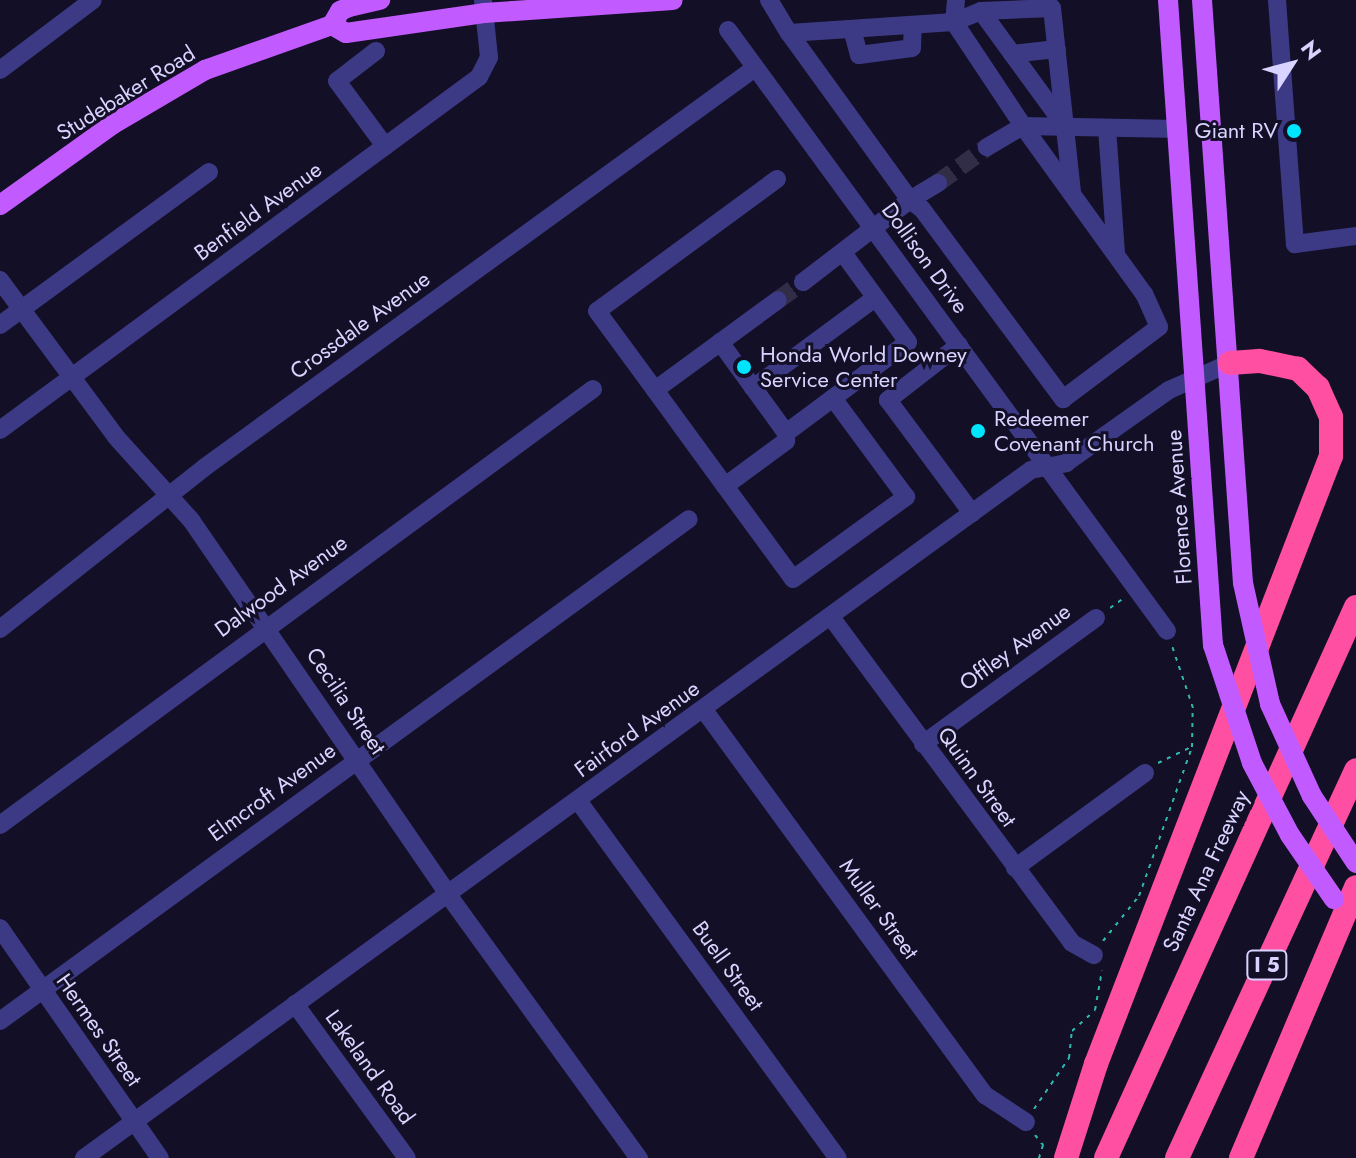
<!DOCTYPE html>
<html>
<head>
<meta charset="utf-8">
<style>
	body { margin:0 }
	#map { position:relative; width:1356px; height:1158px; overflow:hidden; background:#130f26; font-family:Jost,sans-serif }
	div>[style] { position:absolute }
	[style*='--x'] { left:calc(var(--x)*1px); top:calc(var(--y)*1px); width:calc(var(--w)*1px); rotate:calc(var(--a)*1deg) }
	.minor-tunnel>* { height:18px; margin-top:-9px; transform-origin:0; background:repeating-linear-gradient(90deg,#312d47 0 18px,transparent 0 27px) }
	.path>* { height:2px; margin-top:-1px; transform-origin:0; background:repeating-linear-gradient(90deg,#2fb8b0 0 4px,transparent 0 10px) }
	.minor>* { height:18px; margin:-9px; padding:0 9px; transform-origin:9px; border-radius:9px; background:#3d3a85 }
	.major>* { height:20px; margin:-10px; padding:0 10px; transform-origin:10px; border-radius:10px; background:#c25bff }
	.highway>* { height:24px; margin:-12px; padding:0 12px; transform-origin:12px; border-radius:12px; background:#ff4fa3 }
	.major-bridge>* { height:20px; margin:-10px; padding:0 10px; transform-origin:10px; border-radius:10px; background:#c25bff }
	.dots>* { width:22px; height:22px; translate:-50% -50%; box-sizing:border-box; border:4px solid #130f26; border-radius:50% }
	span { translate:-50% -50%; white-space:nowrap; text-align:center; line-height:1.15; -webkit-text-stroke:6px #130f26; paint-order:stroke }
	.shield-label span { padding:2px 6px; background:#130f26; border:2px solid; border-radius:6px; -webkit-text-stroke-width:0 }
	.shield-label { font-size:20px; color:#d9d4ff; font-weight:700 }
	.street-label { font-size:22px; color:#d9d4ff }
	.poi-label { font-size:22px; color:#d9d4ff }
	.right { translate:-100% -50%; text-align:right }
	.left { translate:0 -50%; text-align:left }
	.north { position:absolute; left:1252px; top:24px; width:80px; height:80px; -webkit-text-stroke:6px #130f26; paint-order:stroke; rotate:54deg; font-size:22px; font-weight:700; line-height:32px; text-align:center; color:#d9d4ff }
	.north::after { content:''; display:block; margin:auto; width:28px; height:36px; background:#d9d4ff; clip-path:polygon(50% 0,100% 100%,50% 72%,0 100%) }
</style>
</head>
<body>
<div id="map">
	<div class="minor-tunnel">
		<div style="--x:938;--y:183;--w:61;--a:-36.3"></div>
		<div style="--x:778;--y:300;--w:31;--a:-36"></div>
	</div>
	<div class="path">
		<div style="--x:1110;--y:608;--w:17;--a:-36"></div>
		<div style="--x:1158;--y:763;--w:37;--a:-26"></div>
		<div style="--x:1103;--y:941;--w:58;--a:-51.3"></div>
		<div style="--x:1139;--y:896;--w:158;--a:-70.4"></div>
		<div style="--x:1192;--y:747;--w:39;--a:-89"></div>
		<div style="--x:1193;--y:708;--w:65;--a:-108.7"></div>
		<div style="--x:1034;--y:1109;--w:62;--a:-55.5"></div>
		<div style="--x:1069;--y:1058;--w:27;--a:-84"></div>
		<div style="--x:1072;--y:1031;--w:31;--a:-42"></div>
		<div style="--x:1095;--y:1010;--w:40;--a:-80"></div>
		<div style="--x:1035;--y:1135;--w:13;--a:51"></div>
		<div style="--x:1043;--y:1145;--w:14;--a:107"></div>
	</div>
	<div class="minor">
		<div style="--x:769;--y:0;--w:39;--a:59"></div>
		<div style="--x:956;--y:0;--w:22;--a:95"></div>
		<div style="--x:954;--y:22;--w:29;--a:-22"></div>
		<div style="--x:981;--y:11;--w:71;--a:-2.4"></div>
		<div style="--x:1052;--y:8;--w:184;--a:83.8"></div>
		<div style="--x:1277;--y:0;--w:245;--a:85.8"></div>
		<div style="--x:1295;--y:244;--w:62;--a:-7.5"></div>
		<div style="--x:981;--y:11;--w:142;--a:53.9"></div>
		<div style="--x:852;--y:29;--w:27;--a:75"></div>
		<div style="--x:859;--y:55;--w:53;--a:-7.5"></div>
		<div style="--x:912;--y:48;--w:23;--a:-88"></div>
		<div style="--x:728;--y:30;--w:744;--a:53.85"></div>
		<div style="--x:376;--y:51;--w:49;--a:142.4"></div>
		<div style="--x:337;--y:81;--w:81;--a:53.6"></div>
		<div style="--x:1012;--y:54;--w:45;--a:-6.3"></div>
		<div style="--x:0;--y:70;--w:116;--a:-37"></div>
		<div style="--x:1107;--y:128;--w:125;--a:85.9"></div>
		<div style="--x:777;--y:179;--w:223;--a:143.7"></div>
		<div style="--x:597;--y:311;--w:98;--a:53.7"></div>
		<div style="--x:655;--y:390;--w:152;--a:-36.2"></div>
		<div style="--x:938;--y:183;--w:33;--a:149"></div>
		<div style="--x:910;--y:200;--w:206;--a:-125.9"></div>
		<div style="--x:789;--y:33;--w:165;--a:-3.8"></div>
		<div style="--x:954;--y:22;--w:125;--a:56.4"></div>
		<div style="--x:1023;--y:126;--w:42;--a:149.7"></div>
		<div style="--x:0;--y:280;--w:195;--a:53.5"></div>
		<div style="--x:116;--y:437;--w:112;--a:47.9"></div>
		<div style="--x:191;--y:520;--w:456;--a:55.5"></div>
		<div style="--x:449;--y:896;--w:324;--a:54.1"></div>
		<div style="--x:803;--y:282;--w:135;--a:-37.5"></div>
		<div style="--x:910;--y:200;--w:15;--a:37"></div>
		<div style="--x:922;--y:209;--w:237;--a:53.4"></div>
		<div style="--x:1063;--y:399;--w:120;--a:-36.9"></div>
		<div style="--x:1159;--y:327;--w:36;--a:-114"></div>
		<div style="--x:1144;--y:294;--w:207;--a:-125.8"></div>
		<div style="--x:1023;--y:126;--w:155;--a:1.1"></div>
		<div style="--x:0;--y:325;--w:259;--a:-36.2"></div>
		<div style="--x:720;--y:342;--w:112;--a:54"></div>
		<div style="--x:786;--y:433;--w:152;--a:-36.7"></div>
		<div style="--x:908;--y:342;--w:110;--a:-126.1"></div>
		<div style="--x:959;--y:345;--w:90;--a:142.2"></div>
		<div style="--x:888;--y:400;--w:141;--a:53.4"></div>
		<div style="--x:753;--y:388;--w:152;--a:-36.4"></div>
		<div style="--x:655;--y:390;--w:119;--a:53.9"></div>
		<div style="--x:725;--y:486;--w:76;--a:-36.4"></div>
		<div style="--x:786;--y:441;--w:8;--a:-90"></div>
		<div style="--x:0;--y:430;--w:595;--a:-36.39"></div>
		<div style="--x:479;--y:77;--w:22;--a:-63"></div>
		<div style="--x:489;--y:57;--w:57;--a:-96"></div>
		<div style="--x:725;--y:486;--w:115;--a:53.8"></div>
		<div style="--x:793;--y:579;--w:140;--a:-36"></div>
		<div style="--x:906;--y:497;--w:123;--a:-126.4"></div>
		<div style="--x:831;--y:617;--w:405;--a:53.5"></div>
		<div style="--x:1072;--y:943;--w:25;--a:29"></div>
		<div style="--x:0;--y:629;--w:261;--a:-38.3"></div>
		<div style="--x:205;--y:467;--w:679;--a:-35.96"></div>
		<div style="--x:704;--y:710;--w:477;--a:53.9"></div>
		<div style="--x:985;--y:1095;--w:49;--a:33.4"></div>
		<div style="--x:923;--y:744;--w:214;--a:-36.1"></div>
		<div style="--x:579;--y:802;--w:440;--a:54"></div>
		<div style="--x:0;--y:825;--w:736;--a:-36.32"></div>
		<div style="--x:1015;--y:868;--w:161;--a:-36.2"></div>
		<div style="--x:0;--y:928;--w:280;--a:55.2"></div>
		<div style="--x:295;--y:1004;--w:190;--a:54"></div>
		<div style="--x:0;--y:1021;--w:852;--a:-36.08"></div>
		<div style="--x:84;--y:1158;--w:1171;--a:-36"></div>
		<div style="--x:1031;--y:470;--w:36;--a:-11"></div>
		<div style="--x:1066;--y:463;--w:126;--a:-35.3"></div>
		<div style="--x:1169;--y:390;--w:67;--a:-23.9"></div>
	</div>
	<div class="major">
		<div style="--x:1168;--y:0;--w:647;--a:86.01"></div>
		<div style="--x:1202;--y:0;--w:584;--a:85.98"></div>
		<div style="--x:332;--y:25;--w:16;--a:30"></div>
		<div style="--x:346;--y:33;--w:139;--a:-8.2"></div>
		<div style="--x:484;--y:13;--w:189;--a:-3.9"></div>
		<div style="--x:0;--y:205;--w:139;--a:-35.6"></div>
		<div style="--x:113;--y:124;--w:107;--a:-30.4"></div>
		<div style="--x:205;--y:70;--w:135;--a:-19.5"></div>
		<div style="--x:332;--y:25;--w:16;--a:-60"></div>
		<div style="--x:340;--y:11;--w:10;--a:-24"></div>
		<div style="--x:349;--y:7;--w:32;--a:-13"></div>
	</div>
	<div class="highway">
		<div style="--x:1066;--y:1158;--w:99;--a:-72.3"></div>
		<div style="--x:1096;--y:1064;--w:652;--a:-68.87"></div>
		<div style="--x:1331;--y:456;--w:39;--a:-90"></div>
		<div style="--x:1331;--y:417;--w:32;--a:-114"></div>
		<div style="--x:1318;--y:388;--w:28;--a:-136"></div>
		<div style="--x:1298;--y:369;--w:40;--a:-168"></div>
		<div style="--x:1259;--y:361;--w:29;--a:176"></div>
		<div style="--x:1106;--y:1158;--w:605;--a:-65.6"></div>
		<div style="--x:1177;--y:1158;--w:427;--a:-65.2"></div>
		<div style="--x:1241;--y:1158;--w:294;--a:-67"></div>
	</div>
	<div class="major-bridge">
		<div style="--x:1243;--y:583;--w:124;--a:77.4"></div>
		<div style="--x:1270;--y:704;--w:101;--a:65.5"></div>
		<div style="--x:1312;--y:796;--w:80;--a:56.7"></div>
		<div style="--x:1213;--y:645;--w:124;--a:71.7"></div>
		<div style="--x:1252;--y:763;--w:81;--a:62.2"></div>
		<div style="--x:1290;--y:835;--w:78;--a:55.5"></div>
	</div>
	<div class="dots">
		<div style="left:1294px;top:131px;background:#00e5ff"></div>
		<div style="left:744px;top:367px;background:#00e5ff"></div>
		<div style="left:978px;top:431px;background:#00e5ff"></div>
	</div>
	<div class="shield-label">
		<span style="left:1267px;top:965px">I 5</span>
	</div>
	<div class="street-label">
		<span style="left:126px;top:93px;rotate:-32deg">Studebaker Road</span>
		<span style="left:258px;top:211px;rotate:-36deg">Benfield Avenue</span>
		<span style="left:925px;top:258px;rotate:54deg">Dollison Drive</span>
		<span style="left:360px;top:325px;rotate:-36deg">Crossdale Avenue</span>
		<span style="left:1179px;top:507px;rotate:-94deg">Florence Avenue</span>
		<span style="left:281px;top:586px;rotate:-36deg">Dalwood Avenue</span>
		<span style="left:1015px;top:647px;rotate:-36deg">Offley Avenue</span>
		<span style="left:346px;top:701px;rotate:56deg">Cecilia Street</span>
		<span style="left:637px;top:729px;rotate:-36deg">Fairford Avenue</span>
		<span style="left:977px;top:777px;rotate:54deg">Quinn Street</span>
		<span style="left:272px;top:792px;rotate:-36deg">Elmcroft Avenue</span>
		<span style="left:1206px;top:871px;rotate:-65deg">Santa Ana Freeway</span>
		<span style="left:879px;top:909px;rotate:54deg">Muller Street</span>
		<span style="left:728px;top:966px;rotate:54deg">Buell Street</span>
		<span style="left:99px;top:1030px;rotate:55deg">Hermes Street</span>
		<span style="left:370px;top:1067px;rotate:54deg">Lakeland Road</span>
	</div>
	<div class="poi-label">
		<span class="right" style="left:1278px;top:131px">Giant RV</span>
		<span class="left" style="left:760px;top:367px">Honda World Downey<br>Service Center</span>
		<span class="left" style="left:994px;top:431px">Redeemer<br>Covenant Church</span>
	</div>
	<div class="north">N</div>
</div>
</body>
</html>
